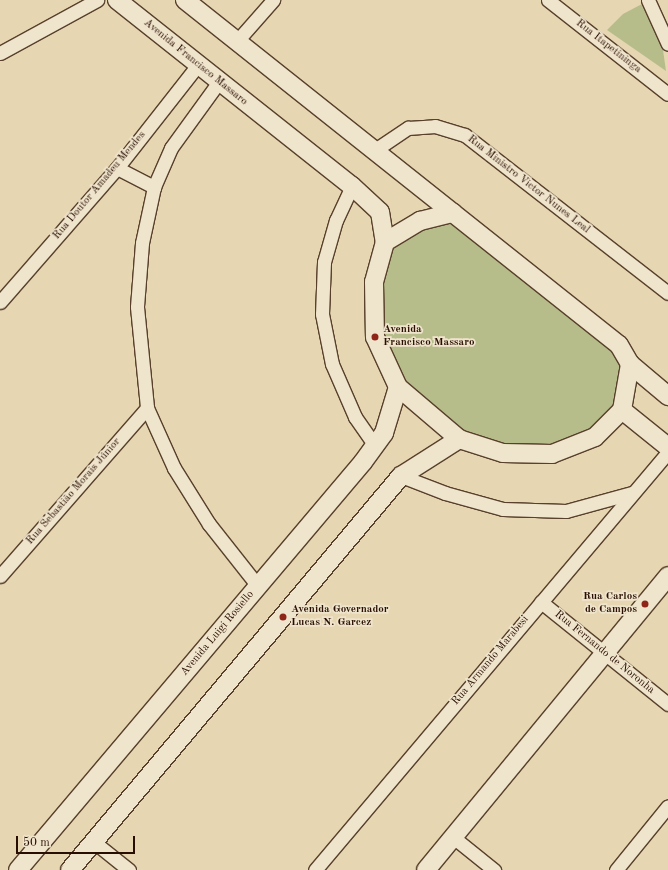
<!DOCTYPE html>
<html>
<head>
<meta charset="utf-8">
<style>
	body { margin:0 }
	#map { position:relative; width:668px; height:870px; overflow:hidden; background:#e6d6b1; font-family:"Old Standard TT",serif }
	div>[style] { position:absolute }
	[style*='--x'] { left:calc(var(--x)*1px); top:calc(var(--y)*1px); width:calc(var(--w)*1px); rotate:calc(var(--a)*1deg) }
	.green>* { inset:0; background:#b7bd8a }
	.roads { filter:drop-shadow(1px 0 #58402c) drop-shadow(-1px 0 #58402c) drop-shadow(0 1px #58402c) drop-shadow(0 -1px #58402c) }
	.street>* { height:13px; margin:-6.5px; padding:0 6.5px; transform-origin:6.5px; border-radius:6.5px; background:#efe4cc }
	.secondary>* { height:18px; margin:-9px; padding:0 9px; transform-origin:9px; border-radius:9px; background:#efe4cc }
	.dots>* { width:11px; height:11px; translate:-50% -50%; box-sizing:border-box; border:2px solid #efe4cc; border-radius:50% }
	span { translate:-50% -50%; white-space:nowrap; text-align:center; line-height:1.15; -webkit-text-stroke:3.5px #efe4cc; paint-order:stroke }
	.street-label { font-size:11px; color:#280e00 }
	.poi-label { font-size:11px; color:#280e00; font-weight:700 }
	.left { translate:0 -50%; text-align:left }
	.right { translate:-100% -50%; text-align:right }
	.scale { position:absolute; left:16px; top:836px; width:119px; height:18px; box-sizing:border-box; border:2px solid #280e00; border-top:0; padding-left:5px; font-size:12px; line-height:14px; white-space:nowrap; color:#280e00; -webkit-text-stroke:3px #efe4cc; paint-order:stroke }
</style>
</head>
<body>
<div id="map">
	<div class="green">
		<div style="clip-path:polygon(642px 4px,663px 50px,666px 71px,607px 30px,623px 14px)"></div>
		<div style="clip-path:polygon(453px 220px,613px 348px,621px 364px,614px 405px,588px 430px,550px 445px,504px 445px,463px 432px,404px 382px,383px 335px,381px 282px,390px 246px,422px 227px)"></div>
	</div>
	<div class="roads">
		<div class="street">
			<div style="--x:548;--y:0;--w:152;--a:38.1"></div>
			<div style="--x:648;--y:0;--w:48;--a:65.6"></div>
			<div style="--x:237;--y:41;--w:55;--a:-48.7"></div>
			<div style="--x:0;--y:53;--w:111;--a:-28.7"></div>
			<div style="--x:218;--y:83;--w:80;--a:125.9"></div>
			<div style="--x:171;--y:148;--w:43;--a:113.6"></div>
			<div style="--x:154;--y:187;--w:57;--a:102.1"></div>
			<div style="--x:142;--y:243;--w:64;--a:94.5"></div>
			<div style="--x:137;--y:307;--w:101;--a:84.3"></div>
			<div style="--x:147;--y:408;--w:66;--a:65.8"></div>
			<div style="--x:174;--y:468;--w:66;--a:58"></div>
			<div style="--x:209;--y:524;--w:79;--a:51.7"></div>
			<div style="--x:375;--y:150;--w:40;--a:-34"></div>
			<div style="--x:408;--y:128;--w:27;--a:-4"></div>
			<div style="--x:435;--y:126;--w:31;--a:17"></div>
			<div style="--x:465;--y:135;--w:257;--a:37.9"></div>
			<div style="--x:117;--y:168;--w:42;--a:27.2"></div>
			<div style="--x:352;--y:186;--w:38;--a:115"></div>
			<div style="--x:336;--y:220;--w:44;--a:105.9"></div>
			<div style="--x:324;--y:262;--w:52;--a:92.2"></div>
			<div style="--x:322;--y:314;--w:51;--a:78.7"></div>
			<div style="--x:332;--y:364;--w:58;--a:66.5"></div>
			<div style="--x:355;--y:417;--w:35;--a:55"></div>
			<div style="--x:0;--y:302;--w:178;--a:-48.9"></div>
			<div style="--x:117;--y:168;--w:130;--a:-51.9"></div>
			<div style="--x:401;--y:476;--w:47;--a:21.1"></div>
			<div style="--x:445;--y:493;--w:60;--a:15.4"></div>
			<div style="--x:503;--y:509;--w:63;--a:1.8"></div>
			<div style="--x:566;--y:511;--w:68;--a:-15.3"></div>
			<div style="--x:0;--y:576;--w:223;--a:-48.8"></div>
			<div style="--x:541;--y:602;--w:163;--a:38.8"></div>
			<div style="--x:453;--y:837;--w:53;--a:38.8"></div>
			<div style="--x:94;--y:842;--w:45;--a:38.7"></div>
			<div style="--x:315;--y:870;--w:547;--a:-49.82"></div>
			<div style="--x:616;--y:870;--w:82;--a:-50.9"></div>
		</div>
		<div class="secondary">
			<div style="--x:117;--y:0;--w:300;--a:38.4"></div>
			<div style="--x:352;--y:186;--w:38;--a:43"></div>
			<div style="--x:380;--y:212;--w:30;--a:81"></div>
			<div style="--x:385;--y:242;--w:41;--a:105.4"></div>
			<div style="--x:374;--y:282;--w:55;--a:89"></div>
			<div style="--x:375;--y:337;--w:55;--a:65.3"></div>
			<div style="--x:398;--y:387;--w:80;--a:40.4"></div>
			<div style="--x:459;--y:439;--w:46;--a:17.7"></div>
			<div style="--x:503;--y:453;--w:49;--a:1.2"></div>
			<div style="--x:552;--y:454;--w:46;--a:-21.6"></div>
			<div style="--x:595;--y:437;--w:38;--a:-45"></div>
			<div style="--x:622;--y:410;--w:47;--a:-80.1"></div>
			<div style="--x:185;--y:0;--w:554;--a:38.48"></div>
			<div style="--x:619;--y:345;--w:22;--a:60"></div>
			<div style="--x:630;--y:364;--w:50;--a:40.1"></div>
			<div style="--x:385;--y:242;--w:41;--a:-31"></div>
			<div style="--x:420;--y:221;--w:34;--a:-14"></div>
			<div style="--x:622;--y:410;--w:59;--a:38.8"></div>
			<div style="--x:18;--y:870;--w:534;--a:-49.78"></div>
			<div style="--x:363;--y:462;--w:36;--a:-54"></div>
			<div style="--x:384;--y:433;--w:48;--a:-73.1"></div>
			<div style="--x:70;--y:870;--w:515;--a:-49.97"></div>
			<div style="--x:401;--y:476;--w:69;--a:-32.5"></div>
			<div style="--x:426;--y:870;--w:381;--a:-50.5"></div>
		</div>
	</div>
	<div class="dots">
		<div style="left:375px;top:337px;background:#8f2418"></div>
		<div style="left:645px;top:604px;background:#8f2418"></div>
		<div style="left:283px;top:617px;background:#8f2418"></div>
	</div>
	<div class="street-label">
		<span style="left:608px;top:47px;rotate:38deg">Rua Itapetininga</span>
		<span style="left:195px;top:63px;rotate:39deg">Avenida Francisco Massaro</span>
		<span style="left:528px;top:185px;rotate:38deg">Rua Ministro Victor Nunes Leal</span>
		<span style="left:100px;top:186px;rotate:-50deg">Rua Doutor Amadeu Mendes</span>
		<span style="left:74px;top:492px;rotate:-49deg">Rua Sebastião Morais Júnior</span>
		<span style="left:218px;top:634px;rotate:-50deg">Avenida Luigi Rosiello</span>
		<span style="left:604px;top:653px;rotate:39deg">Rua Fernando de Noronha</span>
		<span style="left:491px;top:661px;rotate:-50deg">Rua Armando Marabesi</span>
	</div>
	<div class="poi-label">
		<span class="left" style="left:383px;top:337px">Avenida<br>Francisco Massaro</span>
		<span class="right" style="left:637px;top:604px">Rua Carlos<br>de Campos</span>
		<span class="left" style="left:291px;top:617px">Avenida Governador<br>Lucas N. Garcez</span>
	</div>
	<div class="scale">50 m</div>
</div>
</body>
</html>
